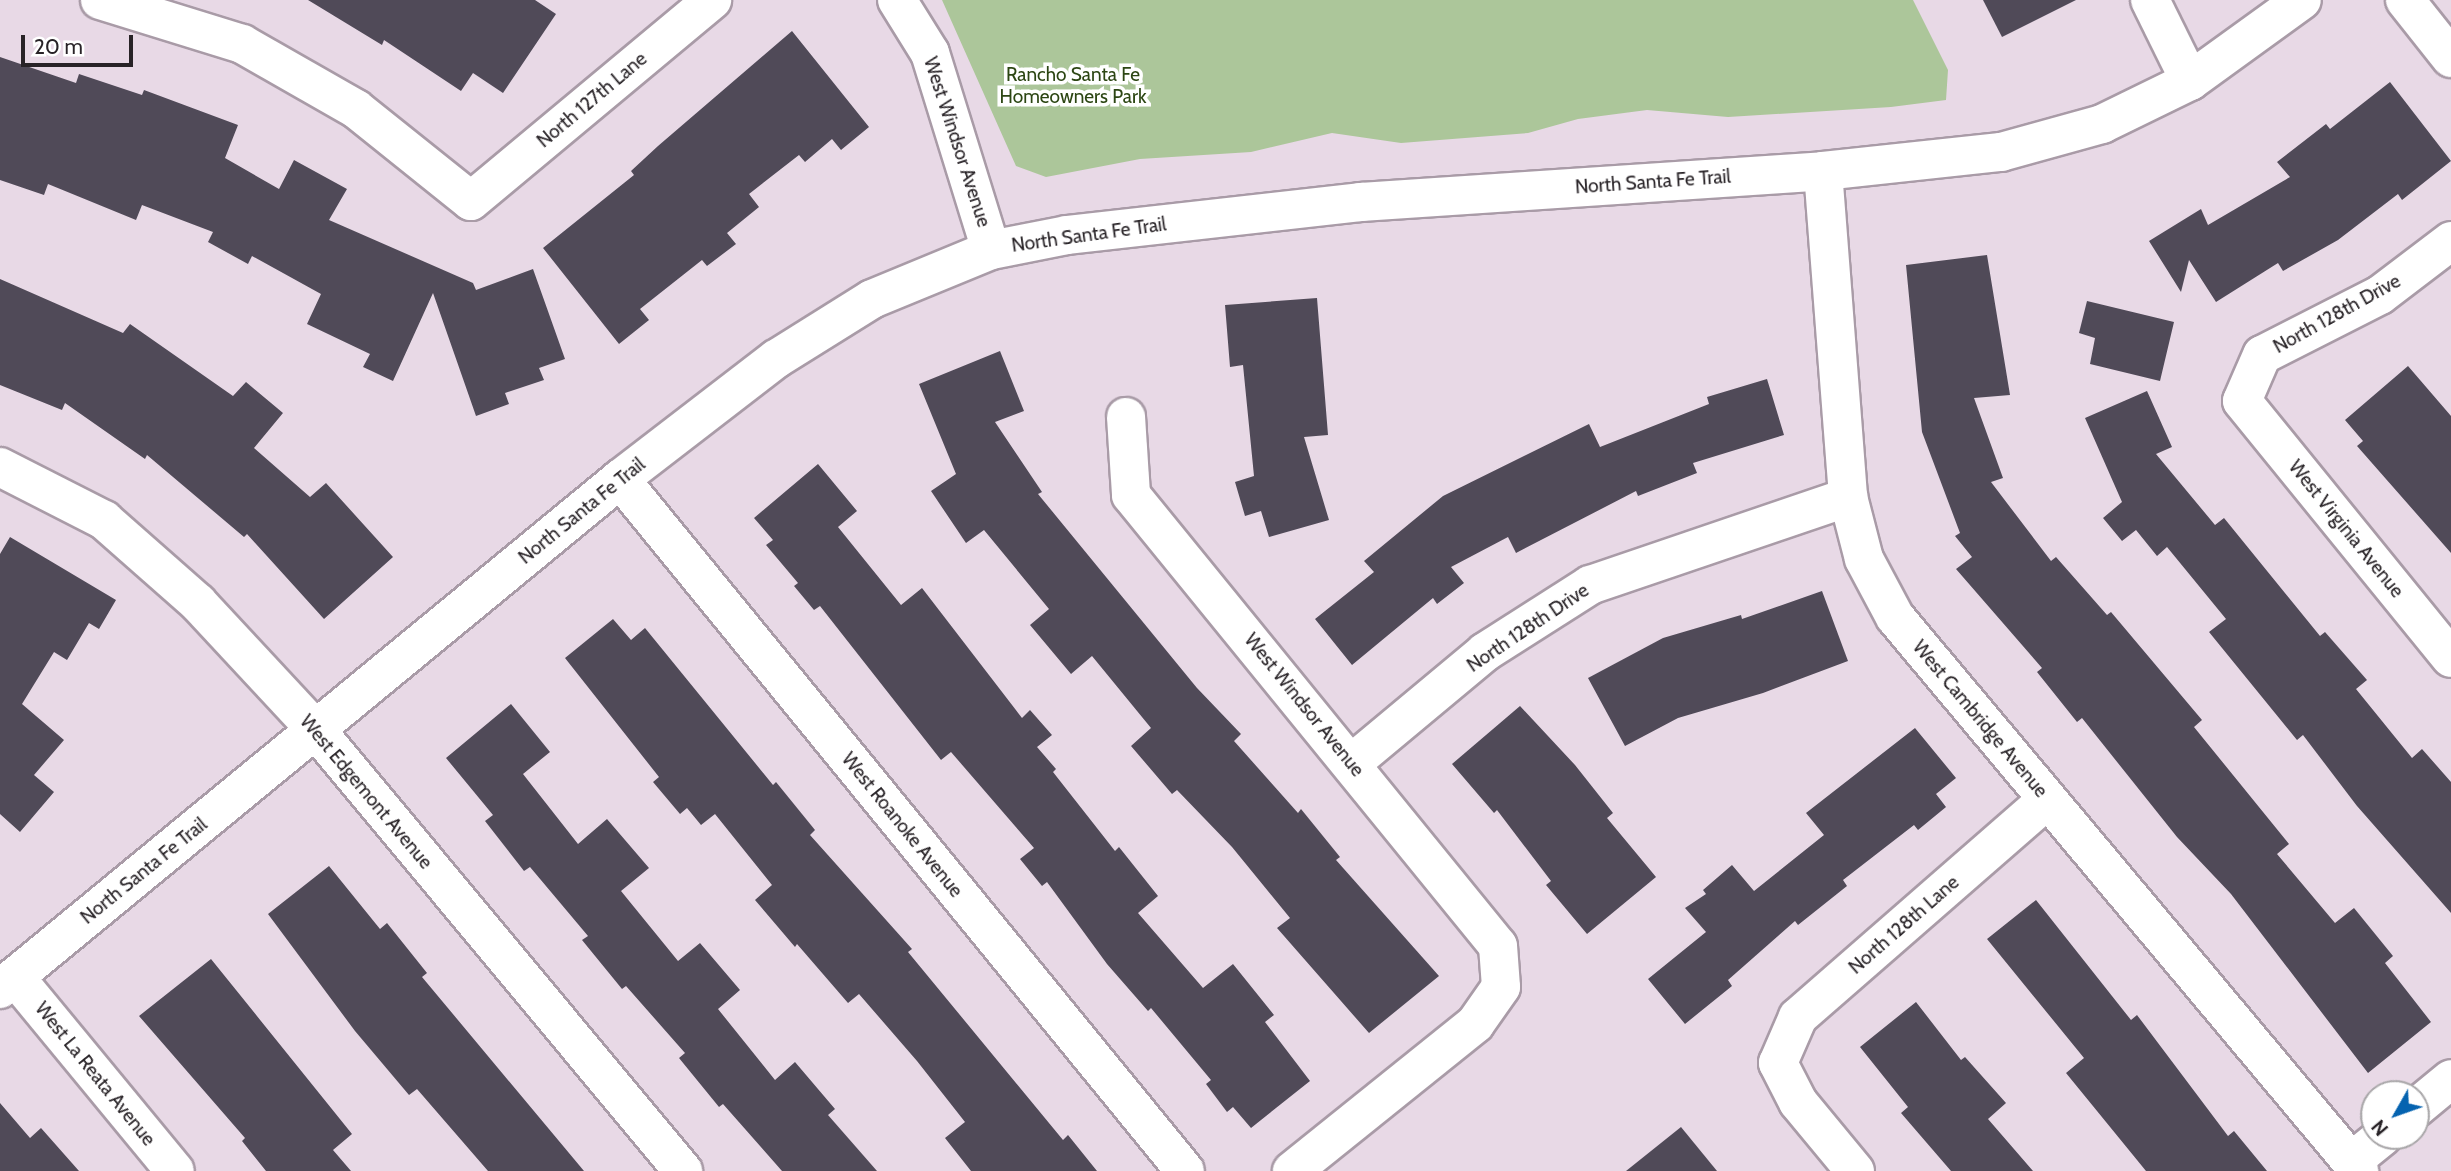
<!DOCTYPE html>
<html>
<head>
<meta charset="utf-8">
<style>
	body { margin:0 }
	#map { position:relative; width:2451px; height:1171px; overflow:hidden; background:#e8d9e6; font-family:Cabin,sans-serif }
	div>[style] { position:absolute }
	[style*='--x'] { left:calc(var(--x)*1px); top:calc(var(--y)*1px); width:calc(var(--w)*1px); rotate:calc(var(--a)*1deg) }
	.green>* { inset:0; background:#acc69a }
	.building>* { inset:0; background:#504a58 }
	.roads { filter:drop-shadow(2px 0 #a99ba7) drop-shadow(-2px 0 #a99ba7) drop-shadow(0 2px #a99ba7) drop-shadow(0 -2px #a99ba7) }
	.minor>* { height:38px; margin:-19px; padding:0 19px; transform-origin:19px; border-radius:19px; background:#fff }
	span { translate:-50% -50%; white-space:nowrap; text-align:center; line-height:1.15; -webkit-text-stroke:7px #fff; paint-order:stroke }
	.park-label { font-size:19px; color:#2c4613 }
	.street-label { font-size:19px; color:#282327 }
	.north { position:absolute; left:2360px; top:1080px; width:70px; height:70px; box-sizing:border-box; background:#fff; border:2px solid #a9a7a9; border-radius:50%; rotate:230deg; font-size:19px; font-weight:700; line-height:28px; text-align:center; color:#282327 }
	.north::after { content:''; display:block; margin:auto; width:24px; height:32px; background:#0563b0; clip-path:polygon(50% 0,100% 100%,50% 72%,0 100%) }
	.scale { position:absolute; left:21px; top:35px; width:112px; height:32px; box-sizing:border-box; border:4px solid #282327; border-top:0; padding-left:9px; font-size:21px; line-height:24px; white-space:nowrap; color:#282327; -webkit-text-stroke:5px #fff; paint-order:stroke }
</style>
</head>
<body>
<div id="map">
	<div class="green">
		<div style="clip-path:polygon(942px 0,1913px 0,1948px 70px,1946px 100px,1891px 107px,1728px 117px,1647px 110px,1578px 119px,1528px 133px,1401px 143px,1332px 133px,1251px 152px,1140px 159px,1046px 177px,1016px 166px)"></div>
	</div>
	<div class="building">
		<div style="clip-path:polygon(308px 0,535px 0,556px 14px,503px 93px,473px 73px,461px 91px,384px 40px,382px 45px)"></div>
		<div style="clip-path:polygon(1983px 0,2076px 0,2002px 37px)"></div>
		<div style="clip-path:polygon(792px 31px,869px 127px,841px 150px,832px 139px,805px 162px,799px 155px,749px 194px,759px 207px,727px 233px,736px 244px,707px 266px,702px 260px,640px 309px,649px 320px,619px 344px,543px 248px,634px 175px,631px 171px,658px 146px)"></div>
		<div style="clip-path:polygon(0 57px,76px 83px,79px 74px,142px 95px,144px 90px,238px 125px,225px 158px,279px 189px,294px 160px,347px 189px,329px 220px,473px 283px,476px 290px,533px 269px,565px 359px,539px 368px,544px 380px,505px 393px,509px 404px,476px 416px,433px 293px,393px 381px,363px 367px,370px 354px,307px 324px,321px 294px,252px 256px,248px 264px,208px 242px,213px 232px,142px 205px,136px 220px,48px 184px,44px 195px,0 180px)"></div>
		<div style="clip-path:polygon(2390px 82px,2451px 161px,2402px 200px,2398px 194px,2338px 240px,2283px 271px,2278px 263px,2216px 302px,2189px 260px,2181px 292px,2149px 241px,2201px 209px,2208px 225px,2290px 177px,2277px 162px,2326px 124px,2330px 129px)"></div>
		<div style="clip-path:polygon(1987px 255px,2010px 395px,1974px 398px,2003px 478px,1991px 482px,2051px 561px,2056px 557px,2107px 615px,2111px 612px,2202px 720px,2194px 727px,2289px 844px,2277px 854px,2335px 923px,2354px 908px,2393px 956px,2385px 963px,2431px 1022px,2368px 1073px,2231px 894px,2177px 837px,2082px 718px,2077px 722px,2037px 672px,2042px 668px,1956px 569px,1972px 557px,1955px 536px,1960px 533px,1922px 432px,1906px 265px)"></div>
		<div style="clip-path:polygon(0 279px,123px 333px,130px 324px,233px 396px,246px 382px,283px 413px,254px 448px,310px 497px,326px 483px,393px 557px,324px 619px,247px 534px,244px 537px,147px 455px,145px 459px,65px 403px,62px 410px,0 385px)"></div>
		<div style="clip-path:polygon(1317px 298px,1328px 435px,1304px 437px,1329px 520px,1269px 537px,1261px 511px,1245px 516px,1235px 482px,1254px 476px,1243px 365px,1230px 367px,1225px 305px)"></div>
		<div style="clip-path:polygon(2087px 301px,2174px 322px,2160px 381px,2090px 364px,2095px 338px,2079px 333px)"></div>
		<div style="clip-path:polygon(1000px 351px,1024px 411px,995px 422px,1042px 492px,1038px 494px,1197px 688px,1241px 734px,1234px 741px,1298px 813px,1301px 809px,1340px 857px,1336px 860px,1439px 976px,1369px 1033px,1277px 928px,1290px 918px,1232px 847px,1177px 790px,1172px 794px,1131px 746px,1151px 728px,1092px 656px,1071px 674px,1030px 625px,1049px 609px,984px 530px,966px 543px,931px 491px,956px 474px,919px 384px)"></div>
		<div style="clip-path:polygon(2408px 366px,2451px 416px,2451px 553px,2357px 446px,2363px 441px,2345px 420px)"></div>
		<div style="clip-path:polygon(1767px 379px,1784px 435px,1693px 463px,1697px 473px,1638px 496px,1636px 491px,1516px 553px,1508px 537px,1451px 567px,1464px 583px,1437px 604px,1433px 598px,1352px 665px,1315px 619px,1374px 572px,1364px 561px,1443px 496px,1589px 424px,1600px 447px,1709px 404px,1707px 397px)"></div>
		<div style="clip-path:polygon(2147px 391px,2172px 447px,2156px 454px,2215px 525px,2224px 518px,2320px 636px,2325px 632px,2367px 680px,2356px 689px,2412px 758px,2422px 749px,2451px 782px,2451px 913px,2357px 806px,2303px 735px,2297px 740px,2209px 632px,2226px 619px,2167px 547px,2157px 556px,2136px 530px,2122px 541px,2103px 518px,2122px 502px,2085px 418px)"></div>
		<div style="clip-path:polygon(818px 464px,857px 511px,838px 527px,901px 605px,922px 588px,1022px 718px,1030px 710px,1052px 735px,1037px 747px,1056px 769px,1053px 772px,1115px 851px,1119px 847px,1158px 896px,1138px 913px,1203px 988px,1233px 964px,1274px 1015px,1265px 1022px,1310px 1081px,1251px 1128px,1233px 1107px,1227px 1112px,1206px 1084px,1211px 1080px,1151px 1008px,1148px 1011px,1107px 964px,1047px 882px,1042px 886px,1020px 859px,1034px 848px,951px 752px,941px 760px,820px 606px,814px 610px,794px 586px,798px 583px,766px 545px,773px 540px,754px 518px)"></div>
		<div style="clip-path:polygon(10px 537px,116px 600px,99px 629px,89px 623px,67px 660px,54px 652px,22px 704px,64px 740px,34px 775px,54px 792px,20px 832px,0 814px,0 554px)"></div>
		<div style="clip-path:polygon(1822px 591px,1848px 661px,1763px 693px,1678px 718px,1625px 746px,1588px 678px,1663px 638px,1741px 615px,1742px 619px)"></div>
		<div style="clip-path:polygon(613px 619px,631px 640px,645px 628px,773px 785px,776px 782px,815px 830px,810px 835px,912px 949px,908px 952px,1063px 1140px,1068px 1135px,1097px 1171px,971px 1171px,945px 1138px,965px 1122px,917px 1061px,859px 994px,848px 1003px,797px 944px,795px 947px,755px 900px,772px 885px,715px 814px,701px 825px,687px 808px,680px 814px,653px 782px,659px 777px,565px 658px)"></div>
		<div style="clip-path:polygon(511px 704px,550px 752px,523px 774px,578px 844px,607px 819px,649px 868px,621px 891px,678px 961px,700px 943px,740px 990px,718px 1009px,775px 1080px,795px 1062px,835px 1109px,828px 1115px,877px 1171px,782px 1171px,723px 1104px,719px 1107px,679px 1058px,685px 1053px,626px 986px,622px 989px,582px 940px,588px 936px,530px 867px,524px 871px,485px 821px,493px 815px,446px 758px)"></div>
		<div style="clip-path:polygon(1520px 706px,1575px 765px,1613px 813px,1607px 818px,1656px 877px,1587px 934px,1546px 885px,1551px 881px,1497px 810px,1494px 813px,1452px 764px)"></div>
		<div style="clip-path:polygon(1915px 728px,1956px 778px,1936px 794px,1946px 807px,1918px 830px,1914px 825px,1843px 880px,1847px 886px,1798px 925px,1795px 921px,1728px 980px,1732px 986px,1685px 1024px,1648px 979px,1706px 932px,1685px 908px,1706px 894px,1703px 890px,1732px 865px,1754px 891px,1824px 835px,1806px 813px)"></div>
		<div style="clip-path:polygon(329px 866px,380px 929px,387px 923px,427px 973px,422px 977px,584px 1171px,488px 1171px,417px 1089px,409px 1095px,355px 1031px,268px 914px)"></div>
		<div style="clip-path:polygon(2036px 900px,2131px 1020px,2137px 1015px,2228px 1136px,2234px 1131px,2267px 1171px,2146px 1171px,2066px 1073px,2084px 1058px,1987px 939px)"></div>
		<div style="clip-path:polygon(211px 959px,352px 1134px,333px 1150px,351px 1171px,266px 1171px,242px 1141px,245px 1138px,139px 1016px)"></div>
		<div style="clip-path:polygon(1916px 1002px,1961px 1060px,1965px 1057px,2006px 1103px,1988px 1119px,2033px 1171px,1951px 1171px,1901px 1113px,1908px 1107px,1860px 1047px)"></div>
		<div style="clip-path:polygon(0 1103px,30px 1138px,41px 1128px,79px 1171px,0 1171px)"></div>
		<div style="clip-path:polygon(1681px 1127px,1717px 1171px,1626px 1171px)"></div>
	</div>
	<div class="roads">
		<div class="minor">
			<div style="--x:100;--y:0;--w:149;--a:17.2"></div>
			<div style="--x:242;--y:44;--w:131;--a:29.7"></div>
			<div style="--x:356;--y:109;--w:147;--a:38.7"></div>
			<div style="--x:471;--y:201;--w:314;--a:-39.8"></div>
			<div style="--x:897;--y:0;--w:62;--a:58.1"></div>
			<div style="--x:930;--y:53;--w:206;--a:72.8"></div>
			<div style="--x:2150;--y:0;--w:90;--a:63.7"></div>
			<div style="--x:2405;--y:0;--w:74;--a:51.6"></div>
			<div style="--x:1823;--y:171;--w:327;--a:85.6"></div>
			<div style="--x:1848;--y:497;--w:64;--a:75.5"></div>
			<div style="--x:1864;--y:559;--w:66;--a:61.9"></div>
			<div style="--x:1895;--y:617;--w:723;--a:50.05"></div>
			<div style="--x:2451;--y:241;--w:89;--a:142.7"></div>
			<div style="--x:2380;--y:295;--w:132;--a:153"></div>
			<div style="--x:2262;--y:355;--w:50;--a:113.5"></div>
			<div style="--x:2242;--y:401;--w:331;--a:50.9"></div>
			<div style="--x:1126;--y:417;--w:78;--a:86.3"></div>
			<div style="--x:1131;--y:495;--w:581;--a:50.86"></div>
			<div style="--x:1498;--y:946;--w:41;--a:85.8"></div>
			<div style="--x:1501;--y:987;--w:45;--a:125.1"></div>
			<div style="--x:1475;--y:1024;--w:235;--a:141.2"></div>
			<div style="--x:0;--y:467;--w:117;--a:27"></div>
			<div style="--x:104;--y:520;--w:125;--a:41.4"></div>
			<div style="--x:198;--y:603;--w:173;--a:47.1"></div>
			<div style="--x:316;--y:730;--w:574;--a:50.23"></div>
			<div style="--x:620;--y:479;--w:893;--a:50.77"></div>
			<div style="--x:1352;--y:763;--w:173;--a:-39.8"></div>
			<div style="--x:1485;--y:652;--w:125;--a:-32.5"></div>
			<div style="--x:1590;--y:585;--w:273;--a:-18.8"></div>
			<div style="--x:15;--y:977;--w:251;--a:50.5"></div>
			<div style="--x:0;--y:989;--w:803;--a:-39.44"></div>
			<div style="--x:620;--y:479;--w:197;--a:-37.6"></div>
			<div style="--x:776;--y:359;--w:113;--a:-32"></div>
			<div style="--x:872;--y:299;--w:129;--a:-22.4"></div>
			<div style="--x:991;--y:250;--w:77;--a:-11.2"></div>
			<div style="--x:1067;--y:235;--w:296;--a:-6.4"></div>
			<div style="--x:1361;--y:202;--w:463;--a:-3.8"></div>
			<div style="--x:1823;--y:171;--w:179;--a:-6.1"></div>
			<div style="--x:2001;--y:152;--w:105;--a:-15.5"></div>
			<div style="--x:2102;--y:124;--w:98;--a:-26"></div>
			<div style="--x:2190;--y:81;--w:138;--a:-35.9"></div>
			<div style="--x:2416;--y:1108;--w:45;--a:-39.6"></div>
			<div style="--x:2351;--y:1162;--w:41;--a:-39.1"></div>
			<div style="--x:1855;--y:1171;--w:89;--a:-129.6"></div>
			<div style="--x:1798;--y:1102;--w:44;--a:-117.1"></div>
			<div style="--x:1778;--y:1063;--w:50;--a:-66.5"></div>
			<div style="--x:1798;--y:1017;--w:330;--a:-41.1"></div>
		</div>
	</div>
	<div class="park-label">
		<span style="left:1073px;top:86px">Rancho Santa Fe<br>Homeowners Park</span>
	</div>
	<div class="street-label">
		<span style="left:592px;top:100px;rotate:-40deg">North 127th Lane</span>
		<span style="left:957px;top:142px;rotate:72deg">West Windsor Avenue</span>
		<span style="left:1653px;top:182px;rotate:-4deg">North Santa Fe Trail</span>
		<span style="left:1089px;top:235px;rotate:-8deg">North Santa Fe Trail</span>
		<span style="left:2337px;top:314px;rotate:-29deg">North 128th Drive</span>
		<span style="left:582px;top:511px;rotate:-39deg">North Santa Fe Trail</span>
		<span style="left:2346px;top:529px;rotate:51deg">West Virginia Avenue</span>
		<span style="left:1528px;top:628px;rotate:-34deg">North 128th Drive</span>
		<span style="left:1304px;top:705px;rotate:51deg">West Windsor Avenue</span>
		<span style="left:1980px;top:719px;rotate:50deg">West Cambridge Avenue</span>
		<span style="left:366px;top:792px;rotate:50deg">West Edgemont Avenue</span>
		<span style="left:902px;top:825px;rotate:51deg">West Roanoke Avenue</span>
		<span style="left:144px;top:871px;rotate:-39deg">North Santa Fe Trail</span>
		<span style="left:1904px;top:925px;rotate:-41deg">North 128th Lane</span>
		<span style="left:95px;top:1074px;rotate:51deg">West La Reata Avenue</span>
	</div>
	<div class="north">N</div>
	<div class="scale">20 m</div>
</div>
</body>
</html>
